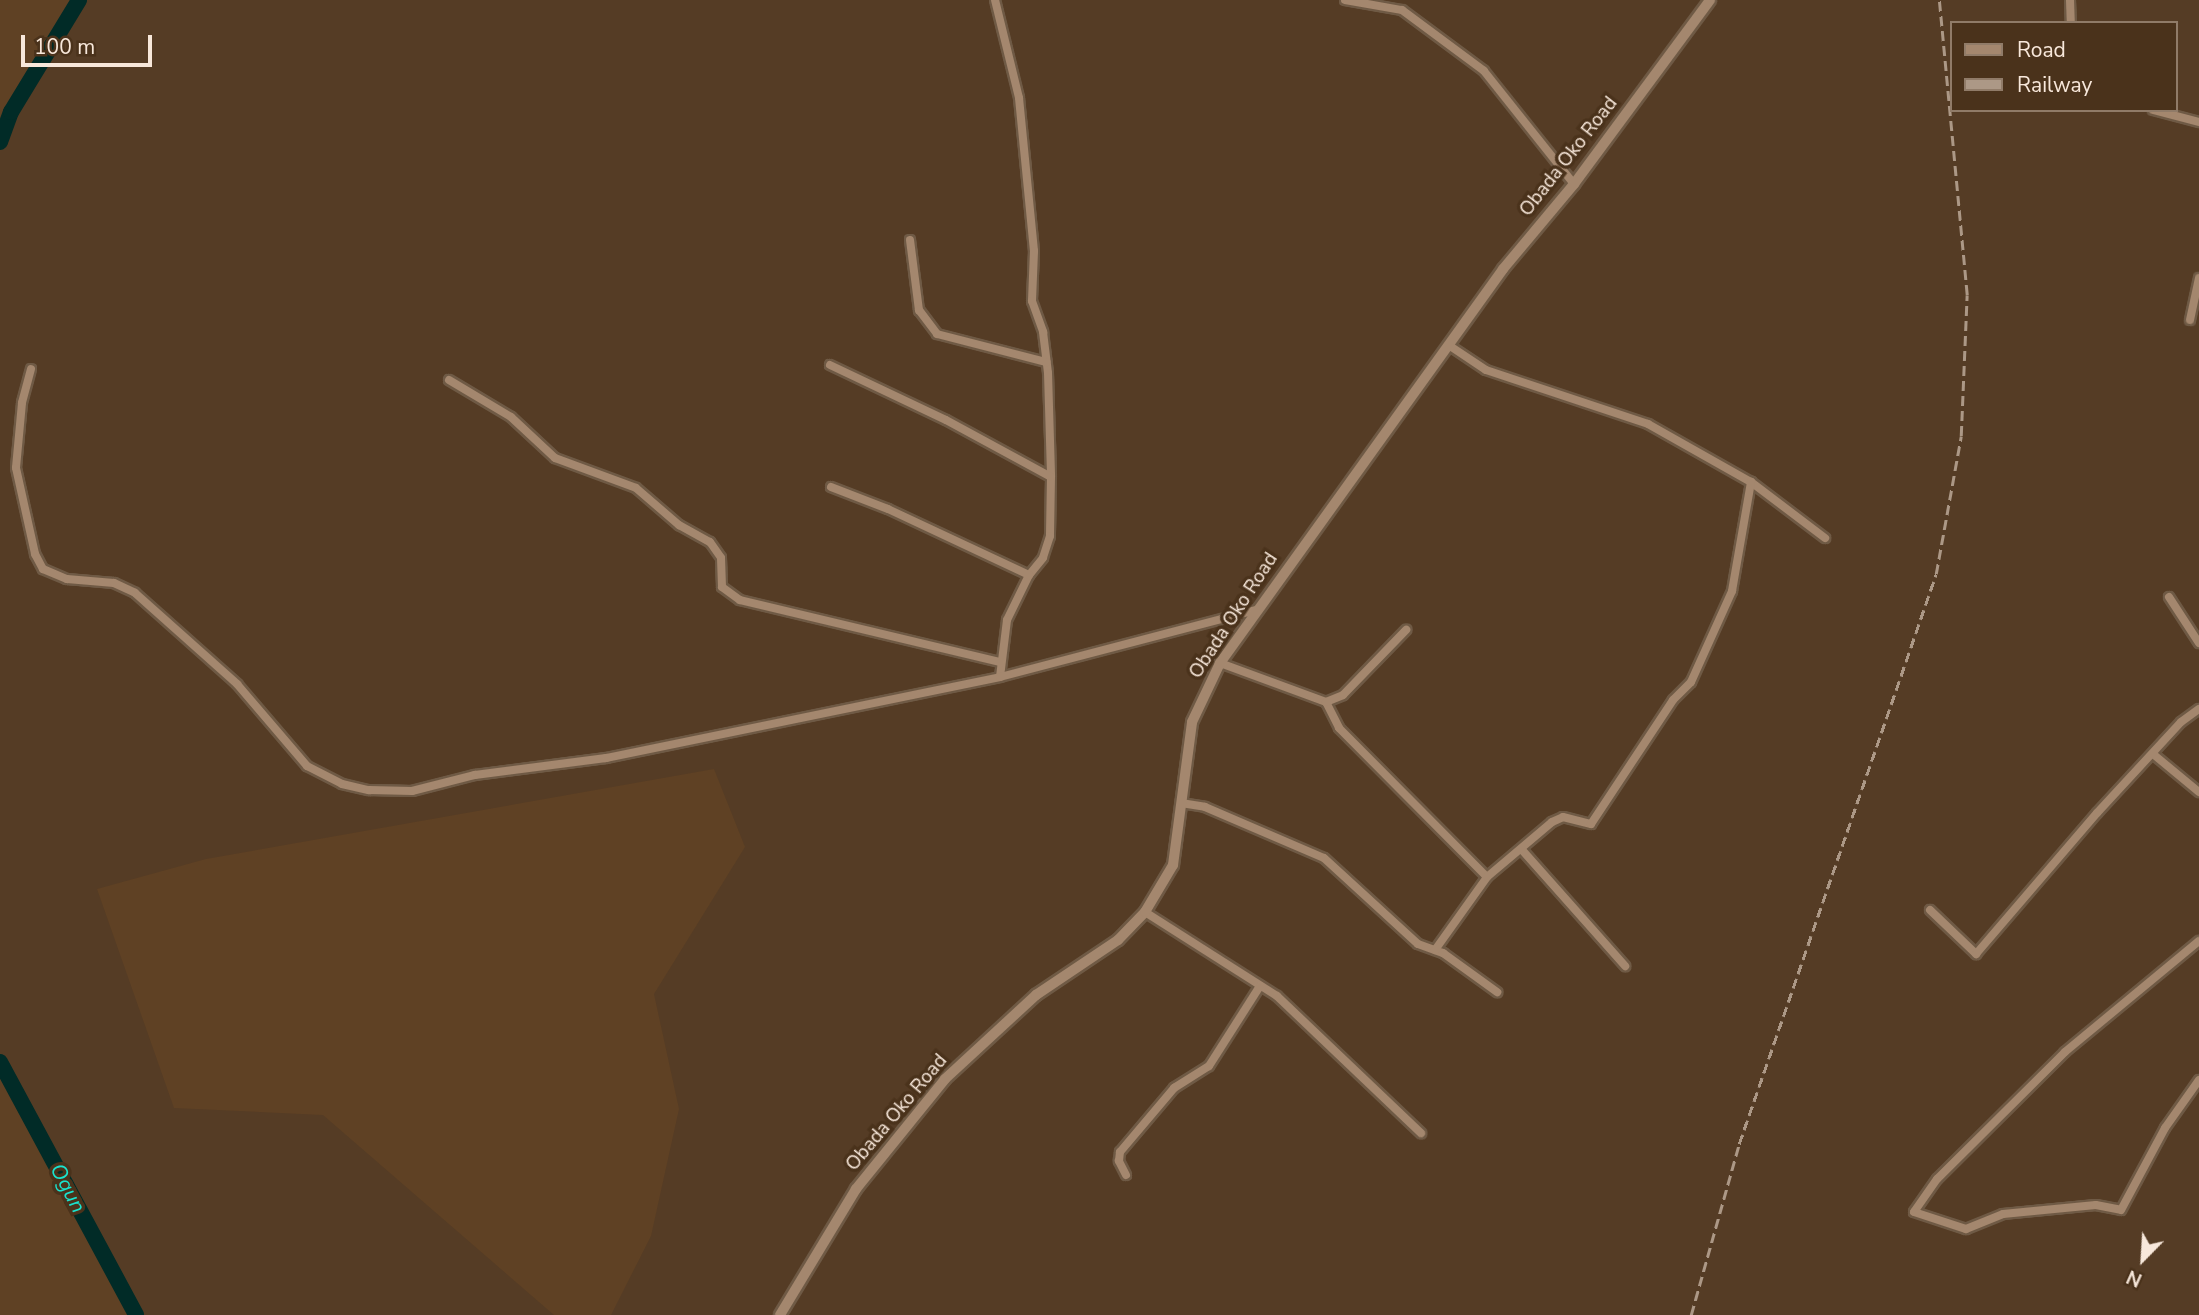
<!DOCTYPE html>
<html>
<head>
<meta charset="utf-8">
<style>
	body { margin:0 }
	#map { position:relative; width:2199px; height:1315px; overflow:hidden; background:#553c25; font-family:"Nunito Sans",sans-serif }
	div>[style] { position:absolute }
	[style*='--x'] { left:calc(var(--x)*1px); top:calc(var(--y)*1px); width:calc(var(--w)*1px); rotate:calc(var(--a)*1deg) }
	.built>* { inset:0; background:#5f4124 }
	.river>* { height:16px; margin:-8px; padding:0 8px; transform-origin:8px; border-radius:8px; background:#012b27 }
	.roads { filter:drop-shadow(2px 0 #6f5a45) drop-shadow(-2px 0 #6f5a45) drop-shadow(0 2px #6f5a45) drop-shadow(0 -2px #6f5a45) }
	.minor>* { height:8px; margin:-4px; padding:0 4px; transform-origin:4px; border-radius:4px; background:#a4876e }
	.secondary>* { height:10px; margin:-5px; padding:0 5px; transform-origin:5px; border-radius:5px; background:#a4876e }
	.rail>* { height:2.5px; margin-top:-1.25px; transform-origin:0; background:repeating-linear-gradient(90deg,#ac9886 0 10px,transparent 0 15px) }
	span { translate:-50% -50%; white-space:nowrap; text-align:center; line-height:1.15; -webkit-text-stroke:7px #4a321b; paint-order:stroke }
	.street-label { font-size:19px; color:#f8e8db }
	.water-label { font-size:21px; color:#19e3cf; font-style:italic }
	.legend { position:absolute; left:1950px; top:21px; width:228px; height:91px; box-sizing:border-box; background:#4a321b; border:2px solid #907b68; margin:0; padding:9px 12px; list-style:none; font-size:21px; color:#f8e8db }
	.legend li { display:flex; align-items:center; gap:14px; height:35px }
	.legend b { width:35px; border:2px solid #907b68 }
	.north { position:absolute; left:2108px; top:1224px; width:70px; height:70px; -webkit-text-stroke:5px #4a321b; paint-order:stroke; rotate:204deg; font-size:19px; font-weight:700; line-height:28px; text-align:center; color:#f8e8db }
	.north::after { content:''; display:block; margin:auto; width:24px; height:32px; background:#f8e8db; clip-path:polygon(50% 0,100% 100%,50% 72%,0 100%) }
	.scale { position:absolute; left:21px; top:35px; width:131px; height:32px; box-sizing:border-box; border:4px solid #f8e8db; border-top:0; padding-left:9px; font-size:21px; line-height:24px; white-space:nowrap; color:#f8e8db; -webkit-text-stroke:5px #4a321b; paint-order:stroke }
</style>
</head>
<body>
<div id="map">
	<div class="built">
		<div style="clip-path:polygon(0 0,82px 0,0 142px)"></div>
		<div style="clip-path:polygon(714px 769px,745px 847px,654px 994px,679px 1109px,651px 1236px,611px 1315px,554px 1315px,323px 1115px,174px 1108px,97px 889px,206px 859px)"></div>
		<div style="clip-path:polygon(0 1062px,136px 1315px,0 1315px)"></div>
	</div>
	<div class="river">
		<div style="--x:0;--y:142;--w:32;--a:-70"></div>
		<div style="--x:11;--y:112;--w:131;--a:-58.7"></div>
		<div style="--x:0;--y:1062;--w:287;--a:61.7"></div>
	</div>
	<div class="roads">
		<div class="minor">
			<div style="--x:995;--y:0;--w:101;--a:76.2"></div>
			<div style="--x:1019;--y:98;--w:154;--a:84.4"></div>
			<div style="--x:1034;--y:251;--w:50;--a:92.3"></div>
			<div style="--x:1032;--y:301;--w:33;--a:70"></div>
			<div style="--x:1043;--y:332;--w:41;--a:83"></div>
			<div style="--x:1048;--y:373;--w:104;--a:88.3"></div>
			<div style="--x:1051;--y:477;--w:59;--a:91"></div>
			<div style="--x:1050;--y:536;--w:23;--a:108"></div>
			<div style="--x:1043;--y:558;--w:22;--a:129"></div>
			<div style="--x:1029;--y:575;--w:50;--a:116.1"></div>
			<div style="--x:1007;--y:620;--w:57;--a:97"></div>
			<div style="--x:1345;--y:0;--w:58;--a:10"></div>
			<div style="--x:1402;--y:10;--w:102;--a:36.6"></div>
			<div style="--x:1484;--y:71;--w:144;--a:51.5"></div>
			<div style="--x:2070;--y:0;--w:23;--a:88"></div>
			<div style="--x:2153;--y:110;--w:48;--a:14.6"></div>
			<div style="--x:910;--y:240;--w:71;--a:82.7"></div>
			<div style="--x:919;--y:310;--w:30;--a:53"></div>
			<div style="--x:937;--y:334;--w:113;--a:14.4"></div>
			<div style="--x:2190;--y:320;--w:43;--a:-77.9"></div>
			<div style="--x:1450;--y:346;--w:43;--a:33.7"></div>
			<div style="--x:1486;--y:370;--w:171;--a:18.4"></div>
			<div style="--x:1648;--y:424;--w:118;--a:29.4"></div>
			<div style="--x:1751;--y:482;--w:93;--a:37.1"></div>
			<div style="--x:830;--y:365;--w:128;--a:25.4"></div>
			<div style="--x:946;--y:420;--w:119;--a:28.5"></div>
			<div style="--x:31;--y:369;--w:35;--a:105"></div>
			<div style="--x:22;--y:403;--w:65;--a:95.3"></div>
			<div style="--x:16;--y:468;--w:88;--a:77.5"></div>
			<div style="--x:35;--y:554;--w:17;--a:62"></div>
			<div style="--x:43;--y:569;--w:26;--a:23"></div>
			<div style="--x:67;--y:579;--w:47;--a:4.9"></div>
			<div style="--x:114;--y:583;--w:23;--a:25"></div>
			<div style="--x:135;--y:593;--w:137;--a:41.7"></div>
			<div style="--x:237;--y:684;--w:108;--a:49.5"></div>
			<div style="--x:307;--y:766;--w:39;--a:27"></div>
			<div style="--x:342;--y:784;--w:28;--a:13"></div>
			<div style="--x:369;--y:790;--w:43;--a:1.3"></div>
			<div style="--x:412;--y:791;--w:65;--a:-14.3"></div>
			<div style="--x:475;--y:775;--w:132;--a:-7.4"></div>
			<div style="--x:606;--y:758;--w:402;--a:-11.6"></div>
			<div style="--x:1000;--y:677;--w:264;--a:-14.7"></div>
			<div style="--x:449;--y:380;--w:72;--a:30.8"></div>
			<div style="--x:511;--y:417;--w:60;--a:43"></div>
			<div style="--x:555;--y:458;--w:86;--a:20.3"></div>
			<div style="--x:636;--y:488;--w:57;--a:40.7"></div>
			<div style="--x:679;--y:525;--w:35;--a:29"></div>
			<div style="--x:710;--y:542;--w:19;--a:55"></div>
			<div style="--x:721;--y:558;--w:29;--a:88"></div>
			<div style="--x:722;--y:587;--w:22;--a:36"></div>
			<div style="--x:740;--y:600;--w:268;--a:13.4"></div>
			<div style="--x:831;--y:487;--w:61;--a:21.1"></div>
			<div style="--x:888;--y:509;--w:156;--a:25.1"></div>
			<div style="--x:2169;--y:597;--w:55;--a:56.9"></div>
			<div style="--x:1220;--y:663;--w:113;--a:20.2"></div>
			<div style="--x:1326;--y:702;--w:29;--a:63"></div>
			<div style="--x:1339;--y:728;--w:210;--a:45.2"></div>
			<div style="--x:1326;--y:702;--w:18;--a:-22"></div>
			<div style="--x:1343;--y:695;--w:91;--a:-45.9"></div>
			<div style="--x:2153;--y:754;--w:60;--a:39.6"></div>
			<div style="--x:1181;--y:803;--w:24;--a:9"></div>
			<div style="--x:1205;--y:807;--w:129;--a:23.2"></div>
			<div style="--x:1324;--y:858;--w:127;--a:42.5"></div>
			<div style="--x:1418;--y:944;--w:27;--a:20"></div>
			<div style="--x:1443;--y:953;--w:67;--a:35.8"></div>
			<div style="--x:1523;--y:851;--w:154;--a:48.4"></div>
			<div style="--x:1930;--y:910;--w:64;--a:43.7"></div>
			<div style="--x:1976;--y:954;--w:186;--a:-49.4"></div>
			<div style="--x:2097;--y:813;--w:124;--a:-47.3"></div>
			<div style="--x:2181;--y:722;--w:22;--a:-36"></div>
			<div style="--x:1145;--y:912;--w:156;--a:32.5"></div>
			<div style="--x:1277;--y:996;--w:199;--a:43.6"></div>
			<div style="--x:2199;--y:941;--w:174;--a:140.4"></div>
			<div style="--x:2065;--y:1052;--w:180;--a:135.2"></div>
			<div style="--x:1937;--y:1179;--w:40;--a:124.9"></div>
			<div style="--x:1914;--y:1212;--w:55;--a:18.1"></div>
			<div style="--x:1966;--y:1229;--w:40;--a:-22"></div>
			<div style="--x:2003;--y:1214;--w:93;--a:-5.5"></div>
			<div style="--x:2096;--y:1205;--w:25;--a:11"></div>
			<div style="--x:2121;--y:1210;--w:93;--a:-61.8"></div>
			<div style="--x:2165;--y:1128;--w:59;--a:-54.7"></div>
			<div style="--x:1435;--y:950;--w:90;--a:-54.5"></div>
			<div style="--x:1487;--y:877;--w:85;--a:-40.2"></div>
			<div style="--x:1552;--y:822;--w:12;--a:-24"></div>
			<div style="--x:1563;--y:817;--w:29;--a:14"></div>
			<div style="--x:1591;--y:824;--w:149;--a:-56.5"></div>
			<div style="--x:1673;--y:700;--w:25;--a:-45"></div>
			<div style="--x:1691;--y:682;--w:100;--a:-65.7"></div>
			<div style="--x:1732;--y:591;--w:111;--a:-80.1"></div>
			<div style="--x:1126;--y:1175;--w:16;--a:-117"></div>
			<div style="--x:1119;--y:1161;--w:9;--a:-84"></div>
			<div style="--x:1120;--y:1152;--w:84;--a:-49.8"></div>
			<div style="--x:1174;--y:1088;--w:41;--a:-32.2"></div>
			<div style="--x:1209;--y:1066;--w:95;--a:-57.5"></div>
		</div>
		<div class="secondary">
			<div style="--x:780;--y:1315;--w:147;--a:-58.9"></div>
			<div style="--x:856;--y:1189;--w:141;--a:-51"></div>
			<div style="--x:945;--y:1079;--w:124;--a:-42.7"></div>
			<div style="--x:1036;--y:995;--w:99;--a:-33.9"></div>
			<div style="--x:1118;--y:940;--w:39;--a:-46"></div>
			<div style="--x:1145;--y:912;--w:55;--a:-59.2"></div>
			<div style="--x:1173;--y:865;--w:144;--a:-82.4"></div>
			<div style="--x:1192;--y:722;--w:65;--a:-64.6"></div>
			<div style="--x:1220;--y:663;--w:485;--a:-54.3"></div>
			<div style="--x:1503;--y:269;--w:111;--a:-50.1"></div>
			<div style="--x:1574;--y:184;--w:229;--a:-53.5"></div>
		</div>
	</div>
	<div class="rail">
		<div style="--x:1691;--y:1315;--w:178;--a:-74.3"></div>
		<div style="--x:1739;--y:1144;--w:603;--a:-70.93"></div>
		<div style="--x:1936;--y:574;--w:140;--a:-79.7"></div>
		<div style="--x:1961;--y:436;--w:141;--a:-87.6"></div>
		<div style="--x:1967;--y:295;--w:296;--a:-95.4"></div>
	</div>
	<div class="street-label">
		<span style="left:1569px;top:157px;rotate:-52deg">Obada Oko Road</span>
		<span style="left:1234px;top:616px;rotate:-57deg">Obada Oko Road</span>
		<span style="left:897px;top:1113px;rotate:-50deg">Obada Oko Road</span>
	</div>
	<div class="water-label">
		<span style="left:68px;top:1188px;rotate:62deg">Ogun</span>
	</div>
	<ul class="legend">
	<li><b style="height:9px;background:#a4876e"></b>Road</li>
	<li><b style="height:9px;background:#ac9886"></b>Railway</li>
	</ul>
	<div class="north">N</div>
	<div class="scale">100 m</div>
</div>
</body>
</html>
